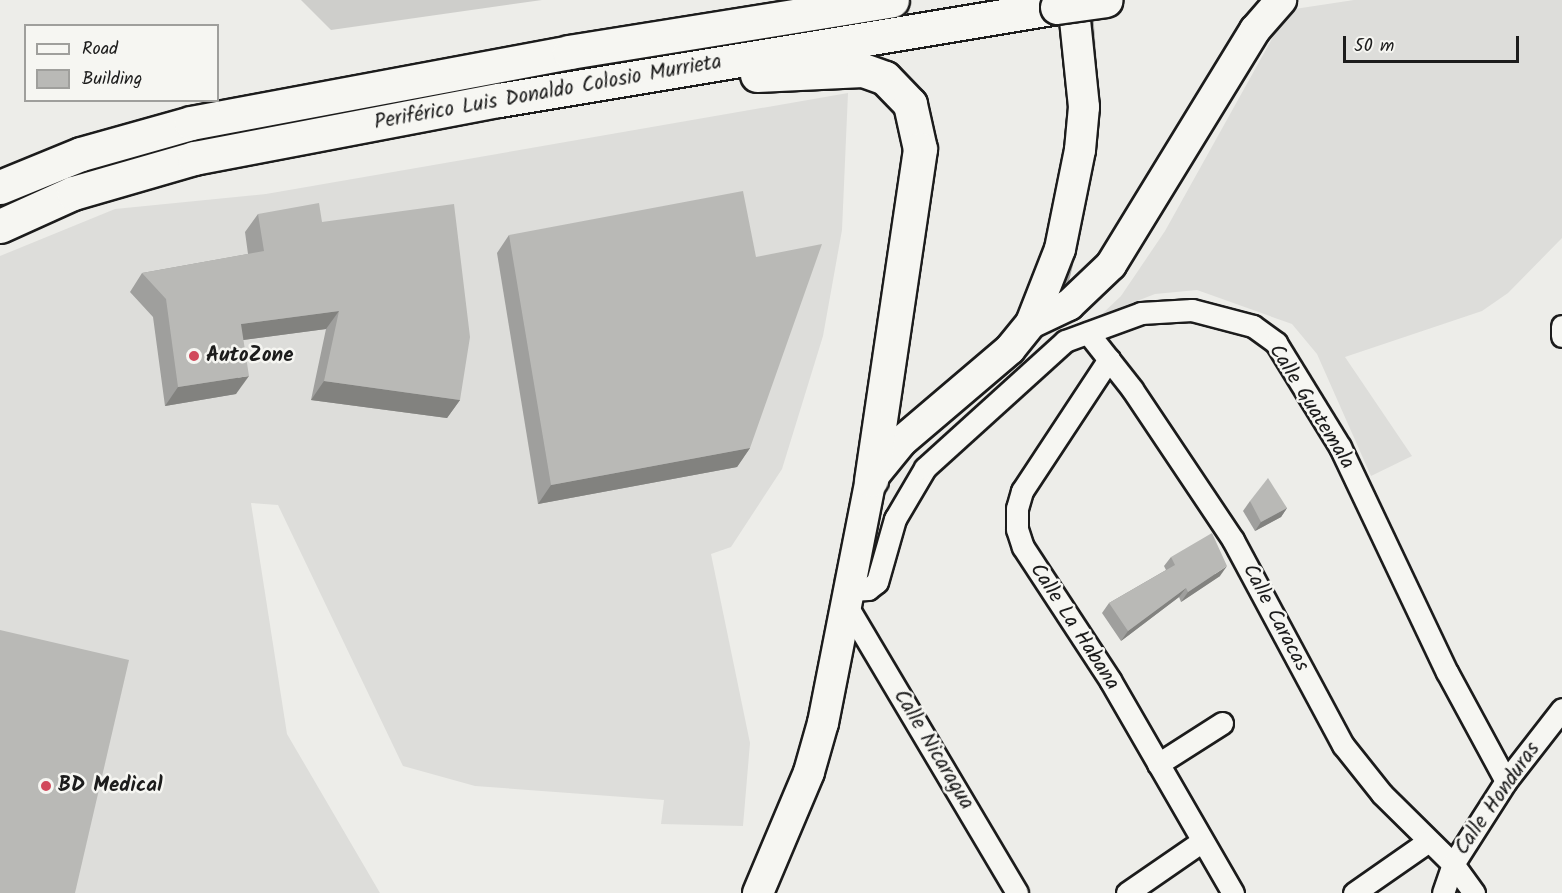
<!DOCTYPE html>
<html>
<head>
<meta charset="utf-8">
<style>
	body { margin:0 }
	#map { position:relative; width:1562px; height:893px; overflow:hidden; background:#edede9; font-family:Kalam,sans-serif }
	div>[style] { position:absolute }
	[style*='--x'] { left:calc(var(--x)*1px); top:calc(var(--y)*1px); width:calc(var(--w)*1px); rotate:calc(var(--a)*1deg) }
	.built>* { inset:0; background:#ddddda }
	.green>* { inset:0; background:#cececb }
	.stream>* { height:7px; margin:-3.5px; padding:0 3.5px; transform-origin:3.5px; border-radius:3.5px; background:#a6a6a3 }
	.roads { filter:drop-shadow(2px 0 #1c1c1c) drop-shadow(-2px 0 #1c1c1c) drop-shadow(0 2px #1c1c1c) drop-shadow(0 -2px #1c1c1c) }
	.street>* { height:21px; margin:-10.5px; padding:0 10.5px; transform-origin:10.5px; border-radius:10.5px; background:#f6f6f2 }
	.secondary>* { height:30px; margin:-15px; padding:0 15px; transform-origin:15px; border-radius:15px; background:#f6f6f2 }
	.primary>* { height:33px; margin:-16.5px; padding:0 16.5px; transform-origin:16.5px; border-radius:16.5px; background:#f6f6f2 }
	.bridges { filter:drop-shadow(2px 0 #1c1c1c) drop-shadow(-2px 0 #1c1c1c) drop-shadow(0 2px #1c1c1c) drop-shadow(0 -2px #1c1c1c) }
	.primary-bridge>* { height:33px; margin:-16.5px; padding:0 16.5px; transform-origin:16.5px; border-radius:16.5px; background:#f6f6f2 }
	.wall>* { inset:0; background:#9f9f9d }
	.shaded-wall>* { inset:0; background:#82827f }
	.building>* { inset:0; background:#b9b9b6 }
	.dots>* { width:16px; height:16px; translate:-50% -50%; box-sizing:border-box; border:3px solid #f6f6f2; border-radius:50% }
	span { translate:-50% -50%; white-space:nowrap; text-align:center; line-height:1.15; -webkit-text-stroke:5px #f6f6f2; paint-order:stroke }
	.street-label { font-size:21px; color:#1c1c1c }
	.poi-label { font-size:21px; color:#1c1c1c; font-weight:700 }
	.left { translate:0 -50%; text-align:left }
	.legend { position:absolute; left:24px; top:24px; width:195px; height:78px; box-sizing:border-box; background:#f6f6f2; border:2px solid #9f9f9c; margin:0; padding:8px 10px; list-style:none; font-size:18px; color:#1c1c1c }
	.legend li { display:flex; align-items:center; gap:12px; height:30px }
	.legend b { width:30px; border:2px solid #9f9f9c }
	.scale { position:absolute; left:1343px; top:36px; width:176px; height:27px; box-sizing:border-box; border:3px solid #1c1c1c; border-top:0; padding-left:8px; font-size:18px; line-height:21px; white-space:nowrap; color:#1c1c1c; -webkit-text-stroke:4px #f6f6f2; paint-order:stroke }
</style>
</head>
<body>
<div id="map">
	<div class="built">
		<div style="clip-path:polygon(1354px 0,1562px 0,1562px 238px,1508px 293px,1482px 311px,1345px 357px,1412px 456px,1371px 476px,1317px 354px,1292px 324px,1197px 290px,1155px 294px,1101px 315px,1121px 296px,1165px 231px,1288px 10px)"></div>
		<div style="clip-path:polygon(848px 93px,842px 230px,823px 336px,782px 469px,731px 547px,711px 554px,750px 743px,743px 826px,661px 824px,664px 800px,475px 786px,403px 766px,278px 505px,251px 503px,287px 734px,380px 893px,0 893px,0 256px,115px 209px,266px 194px)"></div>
	</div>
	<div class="green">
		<div style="clip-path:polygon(301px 0,542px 0,331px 30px)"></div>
	</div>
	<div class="stream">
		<div style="--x:1089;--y:11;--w:55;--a:85.8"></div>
		<div style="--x:1056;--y:294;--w:13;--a:-51"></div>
		<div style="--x:1064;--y:284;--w:21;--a:-76"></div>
		<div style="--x:836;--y:580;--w:30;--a:-75"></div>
	</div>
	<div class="roads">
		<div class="street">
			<div style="--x:1562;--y:326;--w:10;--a:90"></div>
			<div style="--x:1088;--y:333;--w:71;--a:51.8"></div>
			<div style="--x:1132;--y:389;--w:182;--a:56.2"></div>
			<div style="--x:1233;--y:540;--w:233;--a:61.8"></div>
			<div style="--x:1343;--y:745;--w:63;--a:51.5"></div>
			<div style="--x:1382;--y:794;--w:100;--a:44.6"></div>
			<div style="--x:1453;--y:864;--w:36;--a:54"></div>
			<div style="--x:1109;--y:359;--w:158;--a:123.4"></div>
			<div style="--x:1022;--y:491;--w:18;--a:106"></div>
			<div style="--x:1017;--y:508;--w:21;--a:90"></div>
			<div style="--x:1017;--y:529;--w:19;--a:72"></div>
			<div style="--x:1023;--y:547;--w:159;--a:56.8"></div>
			<div style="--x:1110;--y:680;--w:246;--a:60"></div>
			<div style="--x:851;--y:590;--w:17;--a:-3"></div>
			<div style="--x:868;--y:589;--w:11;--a:-38"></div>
			<div style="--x:877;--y:582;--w:66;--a:-74.1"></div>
			<div style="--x:895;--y:519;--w:59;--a:-59.5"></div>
			<div style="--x:925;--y:468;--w:189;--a:-42.2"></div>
			<div style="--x:1065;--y:341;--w:81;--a:-20.2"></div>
			<div style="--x:1141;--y:313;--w:51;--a:-3.4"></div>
			<div style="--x:1192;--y:310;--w:63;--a:14.7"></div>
			<div style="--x:1253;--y:326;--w:29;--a:36"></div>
			<div style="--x:1276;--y:343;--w:122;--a:58.4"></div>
			<div style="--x:1340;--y:447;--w:249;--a:64.6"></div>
			<div style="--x:1447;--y:672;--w:124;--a:61.6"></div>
			<div style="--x:848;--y:608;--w:331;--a:59.3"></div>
			<div style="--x:1158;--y:764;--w:76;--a:-32.6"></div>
			<div style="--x:1127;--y:893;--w:90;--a:-34.6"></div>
			<div style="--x:1354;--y:893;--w:89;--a:-34.9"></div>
			<div style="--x:1443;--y:893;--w:31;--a:-71"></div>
			<div style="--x:1453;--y:864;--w:98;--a:-57.4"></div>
			<div style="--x:1506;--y:781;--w:91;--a:-52.1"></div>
		</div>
		<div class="secondary">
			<div style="--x:1031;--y:323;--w:42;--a:-25.3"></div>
			<div style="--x:1069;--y:305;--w:58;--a:-43.6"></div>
			<div style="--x:1111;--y:265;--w:276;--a:-58.5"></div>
			<div style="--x:1255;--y:30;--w:40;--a:-49"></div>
			<div style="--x:758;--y:893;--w:131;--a:-67.1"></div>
			<div style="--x:809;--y:772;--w:51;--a:-74.1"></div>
			<div style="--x:823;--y:723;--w:249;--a:-78.9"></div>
			<div style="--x:871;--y:479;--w:49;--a:-50.8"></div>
			<div style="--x:902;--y:441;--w:142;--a:-40.4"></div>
			<div style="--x:1010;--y:349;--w:33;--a:-51"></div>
			<div style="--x:1031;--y:323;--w:79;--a:-68.6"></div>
			<div style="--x:1060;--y:249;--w:101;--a:-78.6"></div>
			<div style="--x:1080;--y:150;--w:43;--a:-84.7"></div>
			<div style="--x:1084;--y:107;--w:108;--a:-95.9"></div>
		</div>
		<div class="primary">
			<div style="--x:757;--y:75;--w:106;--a:-2.7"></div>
			<div style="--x:863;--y:70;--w:23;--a:20"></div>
			<div style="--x:885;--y:78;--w:36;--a:46"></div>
			<div style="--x:910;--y:104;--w:46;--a:77.5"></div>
			<div style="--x:920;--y:149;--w:334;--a:98.4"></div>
			<div style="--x:0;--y:187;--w:87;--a:-22.2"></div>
			<div style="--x:81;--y:154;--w:114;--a:-15.7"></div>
			<div style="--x:191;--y:123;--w:385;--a:-10.6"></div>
			<div style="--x:569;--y:52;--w:327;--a:-9.1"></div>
			<div style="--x:0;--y:226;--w:80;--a:-24.3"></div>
			<div style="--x:73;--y:193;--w:126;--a:-16.1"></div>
			<div style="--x:194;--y:158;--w:310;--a:-10.8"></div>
			<div style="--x:499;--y:100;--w:566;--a:-9.46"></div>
		</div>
	</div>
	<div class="bridges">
		<div class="primary-bridge">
			<div style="--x:1057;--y:7;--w:49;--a:-8.1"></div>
		</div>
	</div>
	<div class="wall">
		<div style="clip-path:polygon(258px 214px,322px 222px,460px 400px,447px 418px,311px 400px,326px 329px,243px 340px,236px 394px,165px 406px,153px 317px,130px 292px,142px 273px,248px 254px,245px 232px)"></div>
		<div style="clip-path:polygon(509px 235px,750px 448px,737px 467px,538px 504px,497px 253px)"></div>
		<div style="clip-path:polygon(1250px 501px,1287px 508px,1281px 517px,1255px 531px,1243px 511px)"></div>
		<div style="clip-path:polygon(1171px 557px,1220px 576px,1181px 602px,1179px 597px,1121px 641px,1102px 613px,1109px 603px,1166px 570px,1164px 566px)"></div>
	</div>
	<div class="shaded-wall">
		<div style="clip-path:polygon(339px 311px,326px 329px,228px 342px,241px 324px)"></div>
		<div style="clip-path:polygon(249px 376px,236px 394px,165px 406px,178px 387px)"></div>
		<div style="clip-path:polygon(324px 381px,460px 400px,447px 418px,311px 400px)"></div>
		<div style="clip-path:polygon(750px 448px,737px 467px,538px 504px,551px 485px)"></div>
		<div style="clip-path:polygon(1287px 508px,1281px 517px,1255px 531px,1261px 522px)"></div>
		<div style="clip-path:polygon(1227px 566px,1220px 576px,1181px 602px,1188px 592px)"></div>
		<div style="clip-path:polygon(1186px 588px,1179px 597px,1121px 641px,1128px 631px)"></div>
	</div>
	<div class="building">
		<div style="clip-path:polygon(743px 191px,756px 257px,822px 244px,750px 448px,551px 485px,509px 235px)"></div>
		<div style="clip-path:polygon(319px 203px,322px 222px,454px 204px,470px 337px,460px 400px,324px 381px,339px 311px,241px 324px,249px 376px,178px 387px,166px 299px,142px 273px,264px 251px,258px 214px)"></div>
		<div style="clip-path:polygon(1268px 478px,1287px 508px,1261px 522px,1250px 501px)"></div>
		<div style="clip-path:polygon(1212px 533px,1227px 566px,1188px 592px,1186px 588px,1128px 631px,1109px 603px,1175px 565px,1171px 557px)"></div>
		<div style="clip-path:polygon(0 630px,129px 660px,75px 893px,0 893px)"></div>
	</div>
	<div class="dots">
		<div style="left:194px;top:356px;background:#d1495b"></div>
		<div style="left:46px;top:786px;background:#d1495b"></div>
	</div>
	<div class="street-label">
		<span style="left:548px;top:93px;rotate:-10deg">Periférico Luis Donaldo Colosio Murrieta</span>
		<span style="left:1311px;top:407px;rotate:58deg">Calle Guatemala</span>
		<span style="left:1275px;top:618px;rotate:62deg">Calle Caracas</span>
		<span style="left:1074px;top:627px;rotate:57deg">Calle La Habana</span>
		<span style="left:933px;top:750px;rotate:59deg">Calle Nicaragua</span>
		<span style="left:1498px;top:799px;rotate:-55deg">Calle Honduras</span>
	</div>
	<div class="poi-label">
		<span class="left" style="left:206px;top:356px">AutoZone</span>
		<span class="left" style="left:58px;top:786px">BD Medical</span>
	</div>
	<ul class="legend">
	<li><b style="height:8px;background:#f6f6f2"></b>Road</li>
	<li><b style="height:16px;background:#b9b9b6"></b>Building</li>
	</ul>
	<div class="scale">50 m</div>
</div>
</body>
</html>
